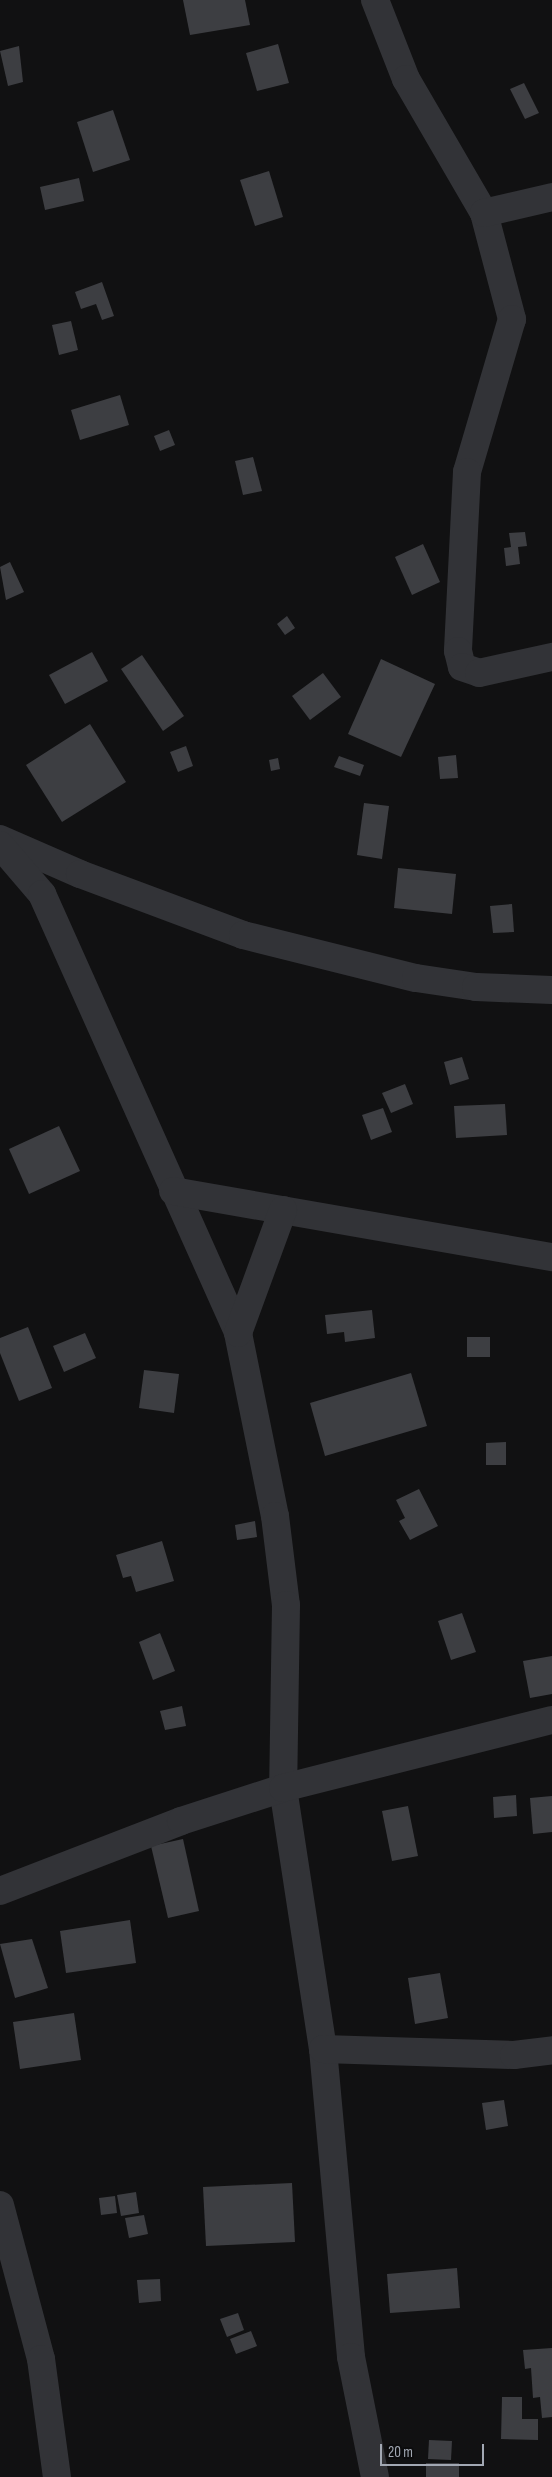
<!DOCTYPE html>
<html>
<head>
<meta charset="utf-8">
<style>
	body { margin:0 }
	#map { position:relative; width:552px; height:2477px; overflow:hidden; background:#111112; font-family:"Sofia Sans Condensed",sans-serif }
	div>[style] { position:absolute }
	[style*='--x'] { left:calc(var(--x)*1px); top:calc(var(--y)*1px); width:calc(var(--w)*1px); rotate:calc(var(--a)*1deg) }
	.building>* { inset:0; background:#3d3e42 }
	.street>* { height:28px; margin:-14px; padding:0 14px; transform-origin:14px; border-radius:14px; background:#323337 }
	span { translate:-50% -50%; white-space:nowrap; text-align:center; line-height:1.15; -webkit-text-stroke:4px #0c0c0d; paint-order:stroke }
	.scale { position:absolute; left:380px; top:2444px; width:104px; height:22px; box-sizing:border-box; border:2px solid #a2a8b3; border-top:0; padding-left:6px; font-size:15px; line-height:18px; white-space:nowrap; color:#a2a8b3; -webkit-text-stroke:4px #0c0c0d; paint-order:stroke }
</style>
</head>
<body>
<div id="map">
	<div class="building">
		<div style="clip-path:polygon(183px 0,245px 0,250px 25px,190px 35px)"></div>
		<div style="clip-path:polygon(278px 44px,289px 83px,257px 91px,246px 53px)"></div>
		<div style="clip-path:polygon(19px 46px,23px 82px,8px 86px,0 51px)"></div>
		<div style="clip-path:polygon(524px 83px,539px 113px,525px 119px,510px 89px)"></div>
		<div style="clip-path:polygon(113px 110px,130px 160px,93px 172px,77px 122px)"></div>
		<div style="clip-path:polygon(269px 171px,283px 217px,255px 226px,240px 180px)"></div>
		<div style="clip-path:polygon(79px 178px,84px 201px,45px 210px,40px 187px)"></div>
		<div style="clip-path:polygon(102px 282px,114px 316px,102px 320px,96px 304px,81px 309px,75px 292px)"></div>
		<div style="clip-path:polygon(71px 321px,78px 350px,59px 355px,52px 325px)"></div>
		<div style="clip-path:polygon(120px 395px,129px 425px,80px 440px,71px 410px)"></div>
		<div style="clip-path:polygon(169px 430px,175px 445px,160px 451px,154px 436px)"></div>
		<div style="clip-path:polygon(253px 457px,262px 491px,243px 495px,235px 461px)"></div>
		<div style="clip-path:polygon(525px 532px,527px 546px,518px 547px,520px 564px,506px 566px,504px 548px,511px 547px,509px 533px)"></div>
		<div style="clip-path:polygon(423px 544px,440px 582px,412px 595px,395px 557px)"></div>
		<div style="clip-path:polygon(10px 562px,24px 592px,6px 600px,0 567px)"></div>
		<div style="clip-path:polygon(287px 616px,295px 628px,285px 635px,277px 624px)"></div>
		<div style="clip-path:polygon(92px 652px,108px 681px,65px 704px,49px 675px)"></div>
		<div style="clip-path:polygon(142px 655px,184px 716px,163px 731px,121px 669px)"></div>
		<div style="clip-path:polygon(381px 659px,435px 684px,401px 757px,348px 734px)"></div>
		<div style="clip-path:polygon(323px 673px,341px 697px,310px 720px,292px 696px)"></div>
		<div style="clip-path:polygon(90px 724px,126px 782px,62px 822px,26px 765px)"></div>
		<div style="clip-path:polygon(186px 746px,193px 766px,178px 772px,170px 752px)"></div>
		<div style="clip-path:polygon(456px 755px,458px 778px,440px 779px,438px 757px)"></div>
		<div style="clip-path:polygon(339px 756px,364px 765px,360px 776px,334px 767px)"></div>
		<div style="clip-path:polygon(278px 758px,280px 769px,271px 771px,269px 760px)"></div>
		<div style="clip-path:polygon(364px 803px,389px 806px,382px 859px,357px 855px)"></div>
		<div style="clip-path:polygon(398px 868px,456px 874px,452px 914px,394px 908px)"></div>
		<div style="clip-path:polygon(512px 904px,514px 932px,493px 933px,490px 906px)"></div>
		<div style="clip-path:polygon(462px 1057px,469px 1079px,450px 1085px,444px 1062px)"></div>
		<div style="clip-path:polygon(405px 1084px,413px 1104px,391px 1113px,382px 1093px)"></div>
		<div style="clip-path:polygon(505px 1104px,507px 1135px,456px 1138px,454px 1106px)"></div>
		<div style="clip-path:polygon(383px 1108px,392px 1132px,371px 1140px,362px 1115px)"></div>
		<div style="clip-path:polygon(59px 1126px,80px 1171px,29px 1194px,9px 1149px)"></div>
		<div style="clip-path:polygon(372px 1310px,375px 1338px,345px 1342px,344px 1332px,327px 1334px,325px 1315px)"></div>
		<div style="clip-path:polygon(28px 1327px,52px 1388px,19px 1401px,0 1353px,0 1338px)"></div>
		<div style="clip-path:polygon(85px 1333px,96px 1358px,64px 1372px,53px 1346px)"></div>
		<div style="clip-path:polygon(467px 1337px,490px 1337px,490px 1357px,467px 1357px)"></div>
		<div style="clip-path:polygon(144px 1370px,179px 1374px,174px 1413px,139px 1408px)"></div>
		<div style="clip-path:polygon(411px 1373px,427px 1426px,325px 1456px,310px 1403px)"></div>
		<div style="clip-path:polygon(506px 1442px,506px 1465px,486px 1465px,486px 1443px)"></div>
		<div style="clip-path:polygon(419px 1489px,438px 1526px,410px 1540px,399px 1521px,405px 1518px,396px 1500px)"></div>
		<div style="clip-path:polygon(255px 1521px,257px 1537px,237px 1540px,235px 1525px)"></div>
		<div style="clip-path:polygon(162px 1541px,174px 1581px,136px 1592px,131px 1576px,123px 1578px,116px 1555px)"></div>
		<div style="clip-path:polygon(462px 1613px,476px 1652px,451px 1660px,438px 1621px)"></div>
		<div style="clip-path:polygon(160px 1633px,175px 1671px,153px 1680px,139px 1642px)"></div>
		<div style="clip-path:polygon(552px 1656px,552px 1694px,530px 1698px,523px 1661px)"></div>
		<div style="clip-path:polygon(182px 1706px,186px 1726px,165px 1730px,160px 1711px)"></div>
		<div style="clip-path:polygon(516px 1795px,517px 1816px,494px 1818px,493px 1797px)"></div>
		<div style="clip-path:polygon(552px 1796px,552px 1832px,533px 1834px,530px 1798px)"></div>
		<div style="clip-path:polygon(408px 1806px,418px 1856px,392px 1861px,382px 1811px)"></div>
		<div style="clip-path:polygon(183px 1839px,199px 1911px,168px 1918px,151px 1846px)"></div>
		<div style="clip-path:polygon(130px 1920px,136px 1963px,66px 1973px,60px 1931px)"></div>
		<div style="clip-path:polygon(32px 1939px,48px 1988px,15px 1998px,0 1944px)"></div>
		<div style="clip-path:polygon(440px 1973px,448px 2018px,415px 2024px,408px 1978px)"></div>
		<div style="clip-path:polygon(74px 2013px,81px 2060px,20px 2069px,13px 2022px)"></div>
		<div style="clip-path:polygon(504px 2100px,508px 2126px,486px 2130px,482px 2103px)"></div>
		<div style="clip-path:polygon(292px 2183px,295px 2242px,206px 2246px,203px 2187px)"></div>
		<div style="clip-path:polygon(136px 2192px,139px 2213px,121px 2216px,117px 2195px)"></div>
		<div style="clip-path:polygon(115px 2196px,117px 2213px,101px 2215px,99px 2198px)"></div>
		<div style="clip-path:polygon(144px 2215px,148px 2234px,129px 2238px,125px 2218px)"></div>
		<div style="clip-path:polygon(457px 2268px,460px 2308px,390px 2313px,387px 2274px)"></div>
		<div style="clip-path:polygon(160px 2279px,161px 2301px,139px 2303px,137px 2280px)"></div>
		<div style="clip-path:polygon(238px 2313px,244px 2330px,227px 2337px,220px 2319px)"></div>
		<div style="clip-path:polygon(251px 2331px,257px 2346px,236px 2354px,230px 2339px)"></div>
		<div style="clip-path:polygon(552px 2348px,552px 2417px,542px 2418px,540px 2397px,533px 2398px,531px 2368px,525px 2369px,523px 2350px)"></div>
		<div style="clip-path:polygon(502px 2397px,522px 2397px,522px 2419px,538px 2419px,538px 2440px,501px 2439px)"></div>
		<div style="clip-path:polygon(429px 2440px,452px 2441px,451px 2460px,428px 2459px)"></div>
		<div style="clip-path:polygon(426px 2463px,459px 2463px,459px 2477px,426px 2477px)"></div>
	</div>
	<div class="street">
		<div style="--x:375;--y:0;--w:85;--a:68.6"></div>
		<div style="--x:406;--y:79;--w:155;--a:59.8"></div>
		<div style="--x:484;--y:213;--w:110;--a:75.2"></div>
		<div style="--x:512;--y:319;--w:159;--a:106.4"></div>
		<div style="--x:467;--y:472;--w:179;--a:92.9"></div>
		<div style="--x:458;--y:651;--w:16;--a:76"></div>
		<div style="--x:462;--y:667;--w:18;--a:19"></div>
		<div style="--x:479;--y:673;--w:75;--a:-12.4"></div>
		<div style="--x:484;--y:213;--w:70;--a:-13.2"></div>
		<div style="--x:0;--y:839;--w:87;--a:23.6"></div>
		<div style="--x:80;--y:874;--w:174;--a:20.5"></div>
		<div style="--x:243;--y:935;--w:178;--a:14"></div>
		<div style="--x:416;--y:978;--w:61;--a:8.5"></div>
		<div style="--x:476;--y:987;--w:76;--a:2.3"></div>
		<div style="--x:0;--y:845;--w:65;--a:49.4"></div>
		<div style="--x:42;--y:894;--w:481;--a:65.9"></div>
		<div style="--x:238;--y:1333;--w:187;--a:78.6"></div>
		<div style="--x:275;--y:1516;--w:90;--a:83"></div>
		<div style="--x:286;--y:1605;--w:183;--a:90.9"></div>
		<div style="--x:283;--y:1788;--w:264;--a:81.3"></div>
		<div style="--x:323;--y:2049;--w:309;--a:84.8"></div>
		<div style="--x:351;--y:2357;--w:122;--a:78.7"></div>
		<div style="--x:173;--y:1191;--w:385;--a:9.9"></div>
		<div style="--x:238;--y:1333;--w:131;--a:-69.9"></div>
		<div style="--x:0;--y:1891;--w:194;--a:-21.1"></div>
		<div style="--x:181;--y:1821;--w:107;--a:-17.9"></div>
		<div style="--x:283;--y:1788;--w:277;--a:-14.2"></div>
		<div style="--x:323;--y:2049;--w:191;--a:1.8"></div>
		<div style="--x:514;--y:2055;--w:38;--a:-7"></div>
		<div style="--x:0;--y:2205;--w:159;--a:75.1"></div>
		<div style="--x:41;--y:2359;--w:119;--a:82.3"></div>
	</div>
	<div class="scale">20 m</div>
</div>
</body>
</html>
